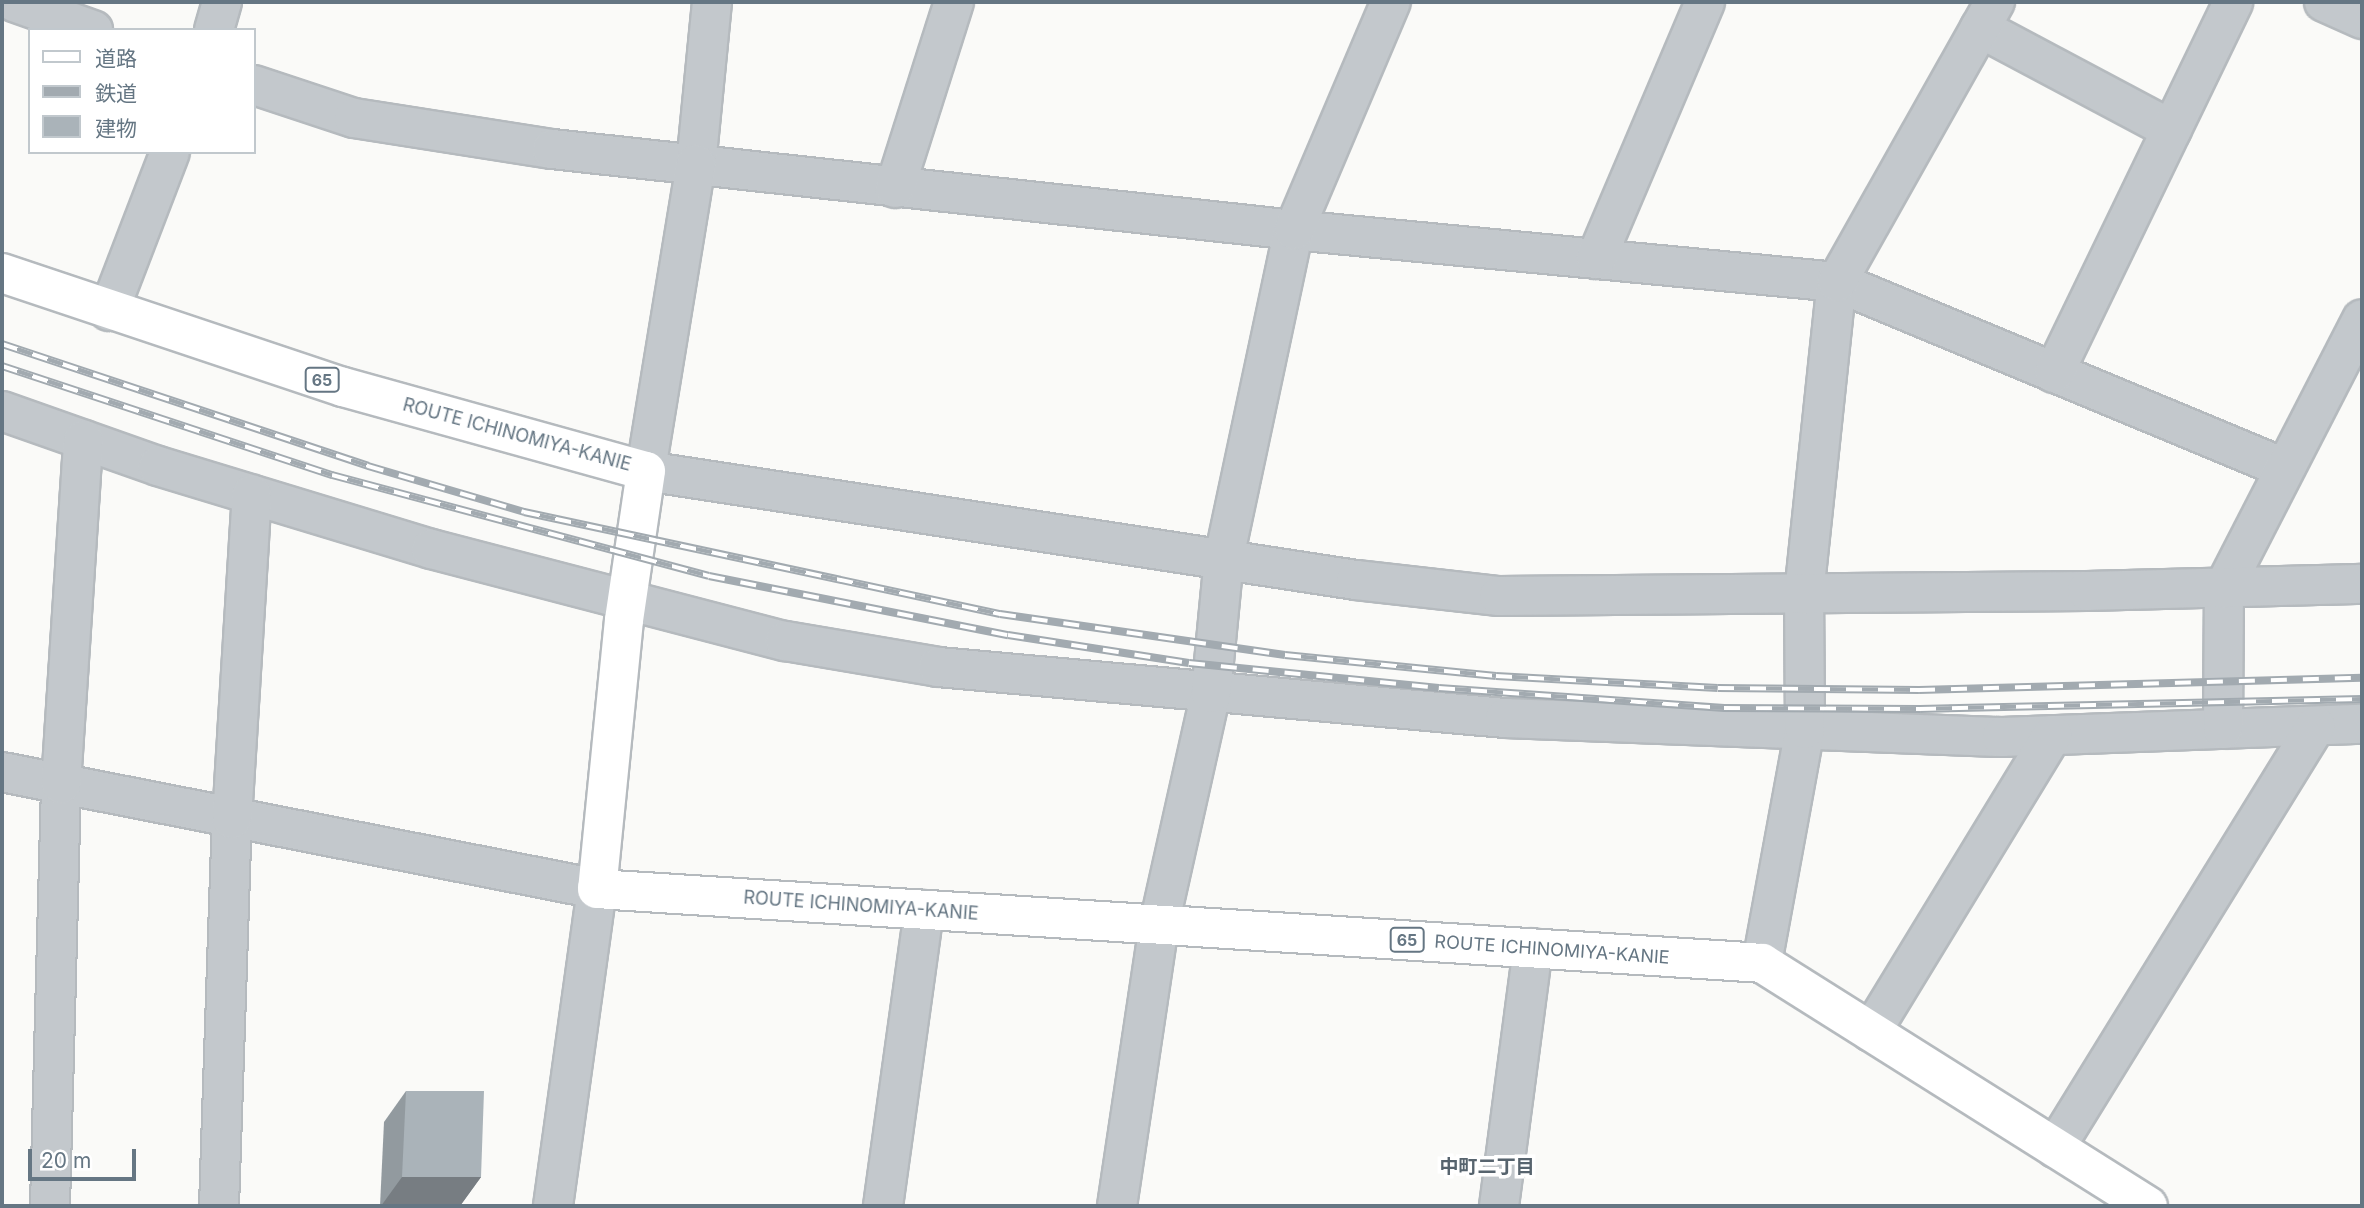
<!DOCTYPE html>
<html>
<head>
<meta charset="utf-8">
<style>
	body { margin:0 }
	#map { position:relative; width:2364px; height:1208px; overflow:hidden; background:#fafaf8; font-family:Inter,"Noto Sans JP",sans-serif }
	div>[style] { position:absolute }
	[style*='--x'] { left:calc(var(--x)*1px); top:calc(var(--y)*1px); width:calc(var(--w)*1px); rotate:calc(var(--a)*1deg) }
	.roads { filter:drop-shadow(2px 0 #b5babe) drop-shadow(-2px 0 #b5babe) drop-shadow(0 2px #b5babe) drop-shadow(0 -2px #b5babe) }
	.minor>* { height:38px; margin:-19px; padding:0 19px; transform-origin:19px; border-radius:19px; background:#c3c8cc }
	.tertiary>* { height:38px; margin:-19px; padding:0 19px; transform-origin:19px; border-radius:19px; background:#c3c8cc }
	.primary>* { height:38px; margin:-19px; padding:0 19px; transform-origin:19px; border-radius:19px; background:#fff }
	.rail>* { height:8px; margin-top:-4px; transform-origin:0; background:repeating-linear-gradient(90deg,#fff 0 16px,#a2aab0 0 32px); box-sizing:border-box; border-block:2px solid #a2aab0 }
	.wall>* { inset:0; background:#929a9f }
	.shaded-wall>* { inset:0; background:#777d82 }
	.building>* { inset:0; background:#aab3b9 }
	span { translate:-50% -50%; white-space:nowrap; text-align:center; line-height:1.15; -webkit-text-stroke:7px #fff; paint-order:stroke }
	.shield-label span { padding:2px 5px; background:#fff; border:2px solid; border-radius:5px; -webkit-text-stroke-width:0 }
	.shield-label { font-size:16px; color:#657683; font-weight:700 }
	.street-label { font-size:18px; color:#657683 }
	.neighbourhood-label { font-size:19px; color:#57646e; font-weight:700 }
	.frame { position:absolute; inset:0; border:4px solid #657683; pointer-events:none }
	.legend { position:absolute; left:28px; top:28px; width:228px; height:126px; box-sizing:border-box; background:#fff; border:2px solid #c1c8cd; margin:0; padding:9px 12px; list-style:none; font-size:21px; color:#657683 }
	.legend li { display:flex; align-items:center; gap:14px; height:35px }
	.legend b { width:35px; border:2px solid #c1c8cd }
	.scale { position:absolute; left:28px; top:1149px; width:108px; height:32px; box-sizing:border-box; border:4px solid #657683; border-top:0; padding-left:9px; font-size:21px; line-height:24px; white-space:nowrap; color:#657683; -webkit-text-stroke:5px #fff; paint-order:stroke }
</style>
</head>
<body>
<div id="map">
	<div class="roads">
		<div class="minor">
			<div style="--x:14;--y:2;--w:84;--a:19.5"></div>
			<div style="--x:2324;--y:2;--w:42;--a:24.1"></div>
			<div style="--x:1980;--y:28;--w:217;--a:28"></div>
			<div style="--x:214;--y:30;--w:29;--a:-74"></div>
			<div style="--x:254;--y:85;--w:105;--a:18.3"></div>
			<div style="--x:354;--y:118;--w:200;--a:8.9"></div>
			<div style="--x:552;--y:149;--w:746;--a:6.23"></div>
			<div style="--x:1294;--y:230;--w:545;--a:5.47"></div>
			<div style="--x:1837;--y:282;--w:483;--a:22.6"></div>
			<div style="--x:895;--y:188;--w:195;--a:-72.4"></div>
			<div style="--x:1596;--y:259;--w:279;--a:-67"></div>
			<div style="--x:109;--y:311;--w:170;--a:-69"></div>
			<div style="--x:2054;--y:373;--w:412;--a:-64.2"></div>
			<div style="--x:2;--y:411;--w:165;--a:19.4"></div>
			<div style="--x:158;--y:466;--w:285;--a:16.9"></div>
			<div style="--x:431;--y:549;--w:366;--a:14.6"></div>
			<div style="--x:785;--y:641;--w:155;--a:9.6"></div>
			<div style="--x:938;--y:667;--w:569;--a:5.14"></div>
			<div style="--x:1505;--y:718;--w:497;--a:2.2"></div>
			<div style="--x:2002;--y:737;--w:360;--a:-2.1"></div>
			<div style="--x:2223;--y:729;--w:141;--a:-89.6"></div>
			<div style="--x:2224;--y:588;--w:302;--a:-62.8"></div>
			<div style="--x:2;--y:772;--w:606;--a:11.12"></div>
			<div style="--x:1762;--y:963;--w:238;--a:-79.6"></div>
			<div style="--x:1805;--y:729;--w:135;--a:-90.4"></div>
			<div style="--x:1804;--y:594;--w:314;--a:-84"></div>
			<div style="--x:1837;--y:282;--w:322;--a:-60.6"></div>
			<div style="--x:1871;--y:1032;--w:348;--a:-58.6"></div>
			<div style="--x:2055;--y:1148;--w:496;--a:-58.3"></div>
			<div style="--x:50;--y:1206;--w:422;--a:-88.5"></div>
			<div style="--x:61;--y:784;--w:345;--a:-86.3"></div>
			<div style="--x:219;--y:1206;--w:387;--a:-88.1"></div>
			<div style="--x:232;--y:819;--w:325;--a:-86.5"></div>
			<div style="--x:883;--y:1206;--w:299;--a:-82.1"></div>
			<div style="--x:1117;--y:1206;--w:284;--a:-81.5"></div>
			<div style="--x:1159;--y:925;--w:238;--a:-77.4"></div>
			<div style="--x:1211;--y:693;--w:136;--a:-84.5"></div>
			<div style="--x:1224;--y:558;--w:335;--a:-78"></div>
			<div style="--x:1294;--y:230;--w:248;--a:-67"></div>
			<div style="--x:1499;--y:1206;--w:260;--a:-82.5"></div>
		</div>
		<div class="tertiary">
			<div style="--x:712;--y:2;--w:163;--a:95.6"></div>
			<div style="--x:696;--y:164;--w:311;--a:99.3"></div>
			<div style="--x:646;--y:471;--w:718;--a:8.73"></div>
			<div style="--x:1356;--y:580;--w:144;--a:6.4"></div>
			<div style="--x:1499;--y:596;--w:588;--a:-0.49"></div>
			<div style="--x:2087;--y:591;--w:275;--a:-1.5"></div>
			<div style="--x:553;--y:1206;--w:320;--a:-82.1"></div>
		</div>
		<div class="primary">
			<div style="--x:2;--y:273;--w:360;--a:18.5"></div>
			<div style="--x:343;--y:387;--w:314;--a:15.5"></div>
			<div style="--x:646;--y:471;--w:151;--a:98.4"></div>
			<div style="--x:624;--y:620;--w:270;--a:95.7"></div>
			<div style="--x:597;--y:889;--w:1167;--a:3.63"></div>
			<div style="--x:1762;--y:963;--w:456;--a:32.2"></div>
		</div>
	</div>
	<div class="rail">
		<div style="--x:2;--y:344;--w:386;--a:18.4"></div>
		<div style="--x:368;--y:466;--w:163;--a:16.4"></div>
		<div style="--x:524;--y:512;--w:487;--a:12.1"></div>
		<div style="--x:1000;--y:614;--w:288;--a:8.2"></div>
		<div style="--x:1285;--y:655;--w:212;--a:5.7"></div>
		<div style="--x:1496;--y:676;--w:222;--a:3.1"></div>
		<div style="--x:1718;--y:688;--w:201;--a:0.6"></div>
		<div style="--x:1919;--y:690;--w:443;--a:-1.6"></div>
		<div style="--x:2;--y:366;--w:348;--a:18.3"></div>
		<div style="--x:332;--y:475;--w:390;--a:15"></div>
		<div style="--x:709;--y:576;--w:305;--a:11.2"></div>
		<div style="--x:1008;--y:635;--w:183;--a:8.8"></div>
		<div style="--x:1189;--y:663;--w:251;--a:5.7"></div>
		<div style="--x:1439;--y:688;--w:286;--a:4"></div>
		<div style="--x:1724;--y:708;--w:196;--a:0.3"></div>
		<div style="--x:1920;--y:709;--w:442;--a:-1.3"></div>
	</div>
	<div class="wall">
		<div style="clip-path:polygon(406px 1091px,481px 1177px,460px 1206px,380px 1206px,384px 1122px)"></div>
	</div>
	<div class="shaded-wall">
		<div style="clip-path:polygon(402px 1177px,481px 1177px,460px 1206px,381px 1206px)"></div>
	</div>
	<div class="building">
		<div style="clip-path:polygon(406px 1091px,484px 1091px,481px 1177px,402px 1177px)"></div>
	</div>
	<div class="shield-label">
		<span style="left:322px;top:380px">65</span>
		<span style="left:1407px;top:940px">65</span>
	</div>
	<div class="street-label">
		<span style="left:517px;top:435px;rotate:15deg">ROUTE ICHINOMIYA-KANIE</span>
		<span style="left:861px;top:906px;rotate:4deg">ROUTE ICHINOMIYA-KANIE</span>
		<span style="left:1552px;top:950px;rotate:4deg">ROUTE ICHINOMIYA-KANIE</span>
	</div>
	<div class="neighbourhood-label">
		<span style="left:1487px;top:1167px">中町二丁目</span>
	</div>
	<div class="frame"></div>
	<ul class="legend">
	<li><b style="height:9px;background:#fff"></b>道路</li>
	<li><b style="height:9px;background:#a2aab0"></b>鉄道</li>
	<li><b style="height:19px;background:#aab3b9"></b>建物</li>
	</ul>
	<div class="scale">20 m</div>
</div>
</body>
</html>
